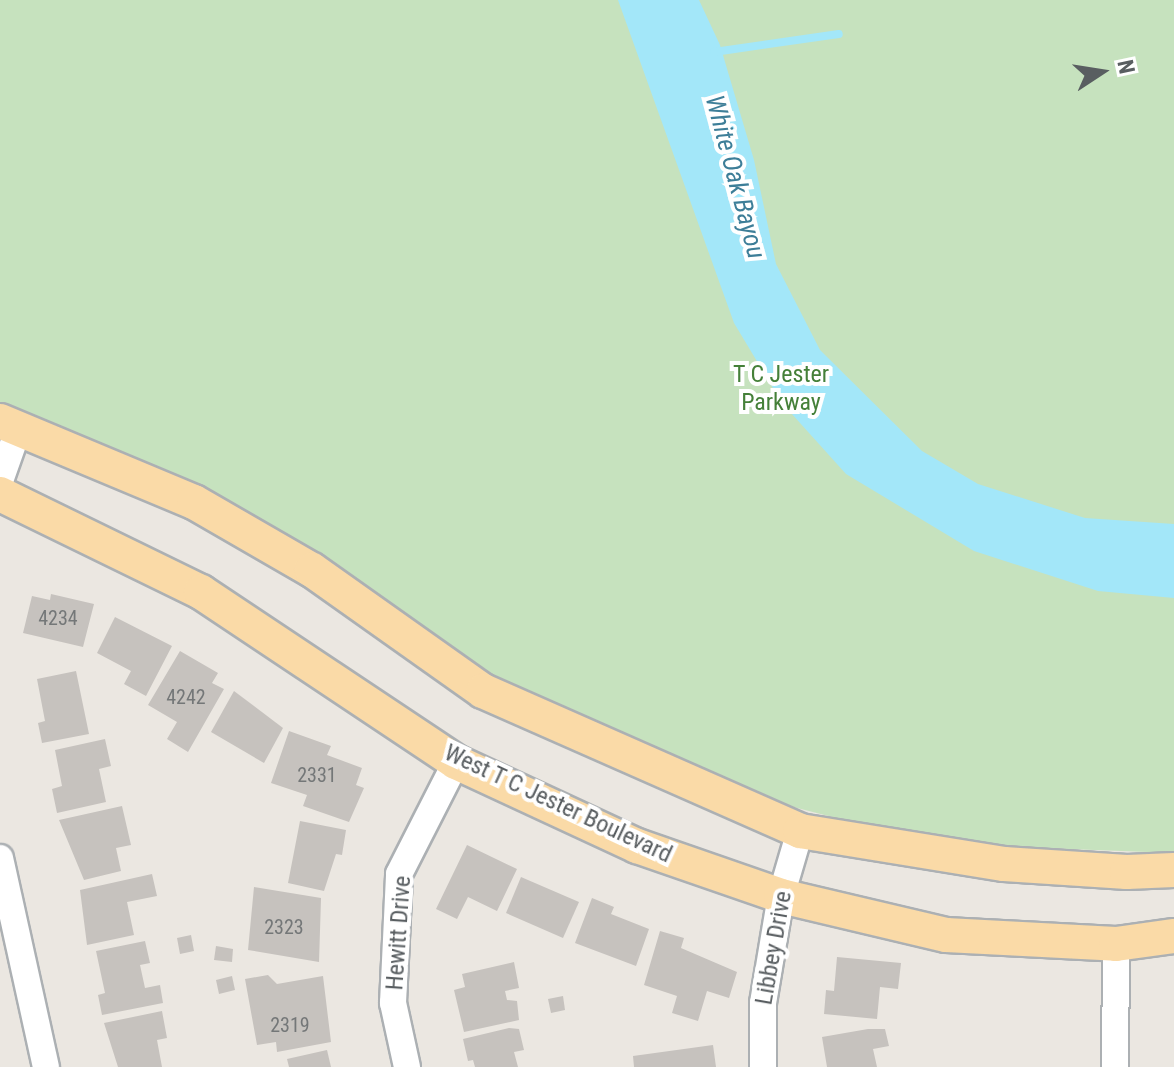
<!DOCTYPE html>
<html>
<head>
<meta charset="utf-8">
<style>
	body { margin:0 }
	#map { position:relative; width:1174px; height:1067px; overflow:hidden; background:#ebe7e1; font-family:"Roboto Condensed",sans-serif }
	div>[style] { position:absolute }
	[style*='--x'] { left:calc(var(--x)*1px); top:calc(var(--y)*1px); width:calc(var(--w)*1px); rotate:calc(var(--a)*1deg) }
	.green>* { inset:0; background:#c6e2be }
	.water>* { inset:0; background:#a3e7f9 }
	.stream>* { height:8px; margin:-4px; padding:0 4px; transform-origin:4px; border-radius:4px; background:#a3e7f9 }
	.building>* { inset:0; background:#c6c2be }
	.roads { filter:drop-shadow(2px 0 #acb0b3) drop-shadow(-2px 0 #acb0b3) drop-shadow(0 2px #acb0b3) drop-shadow(0 -2px #acb0b3) }
	.minor>* { height:26px; margin:-13px; padding:0 13px; transform-origin:13px; border-radius:13px; background:#fff }
	.major>* { height:34px; margin:-17px; padding:0 17px; transform-origin:17px; border-radius:17px; background:#fadaa7 }
	span { translate:-50% -50%; white-space:nowrap; text-align:center; line-height:1.15; -webkit-text-stroke:8px #fff; paint-order:stroke }
	.number-label { font-size:20px; color:#747778 }
	.number-label span { -webkit-text-stroke-width:0 }
	.park-label { font-size:24px; color:#458039 }
	.street-label { font-size:24px; color:#595e61 }
	.water-label { font-size:26px; color:#3d7e98; font-style:italic }
	.north { position:absolute; left:1062px; top:32px; width:80px; height:80px; -webkit-text-stroke:6px #fff; paint-order:stroke; rotate:78deg; font-size:22px; font-weight:700; line-height:32px; text-align:center; color:#595e61 }
	.north::after { content:''; display:block; margin:auto; width:28px; height:36px; background:#595e61; clip-path:polygon(50% 0,100% 100%,50% 72%,0 100%) }
</style>
</head>
<body>
<div id="map">
	<div class="green">
		<div style="clip-path:polygon(0 0,1174px 0,1174px 853px,991px 846px,879px 829px,770px 801px,564px 718px,0 408px)"></div>
	</div>
	<div class="water">
		<div style="clip-path:polygon(618px 0,699px 0,720px 45px,754px 160px,776px 264px,820px 350px,922px 451px,978px 484px,1085px 518px,1174px 524px,1174px 598px,1098px 591px,974px 551px,846px 474px,782px 403px,734px 323px)"></div>
	</div>
	<div class="stream">
		<div style="--x:714;--y:52;--w:126;--a:-8.2"></div>
	</div>
	<div class="building">
		<div style="clip-path:polygon(51px 594px,94px 604px,83px 647px,23px 633px,32px 596px,50px 600px)"></div>
		<div style="clip-path:polygon(115px 617px,172px 646px,146px 696px,124px 684px,131px 671px,97px 653px)"></div>
		<div style="clip-path:polygon(180px 651px,218px 673px,212px 683px,224px 689px,188px 752px,167px 739px,177px 722px,148px 705px)"></div>
		<div style="clip-path:polygon(76px 671px,89px 734px,42px 743px,38px 723px,45px 721px,37px 679px)"></div>
		<div style="clip-path:polygon(234px 691px,283px 728px,264px 763px,211px 732px)"></div>
		<div style="clip-path:polygon(289px 731px,331px 746px,327px 755px,362px 768px,356px 785px,364px 788px,349px 822px,303px 806px,307px 795px,271px 783px)"></div>
		<div style="clip-path:polygon(105px 739px,111px 766px,99px 769px,106px 802px,57px 813px,52px 789px,62px 786px,55px 750px)"></div>
		<div style="clip-path:polygon(122px 806px,131px 845px,116px 848px,121px 871px,84px 880px,59px 820px)"></div>
		<div style="clip-path:polygon(300px 821px,346px 830px,342px 855px,336px 854px,324px 891px,288px 883px)"></div>
		<div style="clip-path:polygon(467px 845px,517px 869px,497px 911px,468px 897px,457px 919px,436px 909px)"></div>
		<div style="clip-path:polygon(152px 874px,157px 896px,127px 902px,134px 935px,87px 945px,80px 890px)"></div>
		<div style="clip-path:polygon(521px 877px,579px 902px,563px 938px,506px 913px)"></div>
		<div style="clip-path:polygon(254px 887px,321px 898px,319px 962px,248px 950px)"></div>
		<div style="clip-path:polygon(592px 898px,614px 907px,611px 914px,649px 929px,636px 966px,575px 943px)"></div>
		<div style="clip-path:polygon(660px 931px,684px 938px,681px 948px,737px 972px,729px 998px,707px 991px,698px 1021px,672px 1013px,677px 996px,644px 985px)"></div>
		<div style="clip-path:polygon(191px 935px,194px 951px,180px 954px,177px 938px)"></div>
		<div style="clip-path:polygon(145px 941px,150px 963px,140px 965px,145px 988px,160px 985px,163px 1003px,102px 1015px,98px 995px,105px 993px,96px 951px)"></div>
		<div style="clip-path:polygon(216px 946px,233px 949px,232px 962px,214px 960px)"></div>
		<div style="clip-path:polygon(837px 957px,901px 963px,898px 989px,880px 987px,877px 1019px,824px 1014px,826px 990px,834px 991px)"></div>
		<div style="clip-path:polygon(514px 962px,519px 988px,505px 991px,507px 1000px,517px 1001px,519px 1020px,464px 1032px,454px 990px,465px 987px,462px 974px)"></div>
		<div style="clip-path:polygon(268px 975px,277px 984px,323px 976px,331px 1042px,277px 1052px,276px 1042px,257px 1045px,245px 979px)"></div>
		<div style="clip-path:polygon(232px 976px,235px 990px,219px 994px,216px 980px)"></div>
		<div style="clip-path:polygon(563px 996px,565px 1010px,551px 1013px,548px 999px)"></div>
		<div style="clip-path:polygon(162px 1011px,167px 1038px,157px 1040px,162px 1067px,118px 1067px,104px 1023px)"></div>
		<div style="clip-path:polygon(509px 1028px,519px 1029px,524px 1050px,514px 1052px,518px 1067px,475px 1067px,473px 1060px,468px 1061px,463px 1039px)"></div>
		<div style="clip-path:polygon(868px 1029px,885px 1029px,889px 1046px,873px 1049px,877px 1067px,827px 1067px,822px 1037px)"></div>
		<div style="clip-path:polygon(713px 1045px,716px 1067px,634px 1067px,633px 1056px)"></div>
		<div style="clip-path:polygon(327px 1050px,331px 1067px,289px 1067px,287px 1059px)"></div>
	</div>
	<div class="roads">
		<div class="minor">
			<div style="--x:0;--y:481;--w:57;--a:-70.6"></div>
			<div style="--x:0;--y:858;--w:214;--a:77.6"></div>
			<div style="--x:407;--y:1067;--w:66;--a:-102.3"></div>
			<div style="--x:393;--y:1003;--w:129;--a:-87.3"></div>
			<div style="--x:399;--y:874;--w:126;--a:-63"></div>
			<div style="--x:763;--y:1067;--w:64;--a:-90"></div>
			<div style="--x:763;--y:1003;--w:109;--a:-80.5"></div>
			<div style="--x:781;--y:896;--w:68;--a:-73.7"></div>
			<div style="--x:1115;--y:1067;--w:123;--a:-89.5"></div>
		</div>
		<div class="major">
			<div style="--x:0;--y:421;--w:210;--a:22.7"></div>
			<div style="--x:194;--y:502;--w:136;--a:30"></div>
			<div style="--x:312;--y:570;--w:209;--a:35.3"></div>
			<div style="--x:483;--y:691;--w:347;--a:23.8"></div>
			<div style="--x:800;--y:831;--w:207;--a:9.2"></div>
			<div style="--x:1004;--y:864;--w:123;--a:3.7"></div>
			<div style="--x:1127;--y:872;--w:47;--a:-2.4"></div>
			<div style="--x:0;--y:494;--w:224;--a:26"></div>
			<div style="--x:201;--y:592;--w:306;--a:33.7"></div>
			<div style="--x:456;--y:762;--w:200;--a:24.9"></div>
			<div style="--x:637;--y:846;--w:152;--a:19.1"></div>
			<div style="--x:781;--y:896;--w:170;--a:13.3"></div>
			<div style="--x:946;--y:935;--w:170;--a:3"></div>
			<div style="--x:1116;--y:944;--w:59;--a:-7.9"></div>
		</div>
	</div>
	<div class="number-label">
		<span style="left:58px;top:618px">4234</span>
		<span style="left:186px;top:697px">4242</span>
		<span style="left:317px;top:775px">2331</span>
		<span style="left:284px;top:927px">2323</span>
		<span style="left:290px;top:1025px">2319</span>
	</div>
	<div class="park-label">
		<span style="left:781px;top:389px">T C Jester<br>Parkway</span>
	</div>
	<div class="street-label">
		<span style="left:558px;top:804px;rotate:25deg">West T C Jester Boulevard</span>
		<span style="left:399px;top:933px;rotate:-86deg">Hewitt Drive</span>
		<span style="left:774px;top:948px;rotate:-80deg">Libbey Drive</span>
	</div>
	<div class="water-label">
		<span style="left:735px;top:177px;rotate:75deg">White Oak Bayou</span>
	</div>
	<div class="north">N</div>
</div>
</body>
</html>
